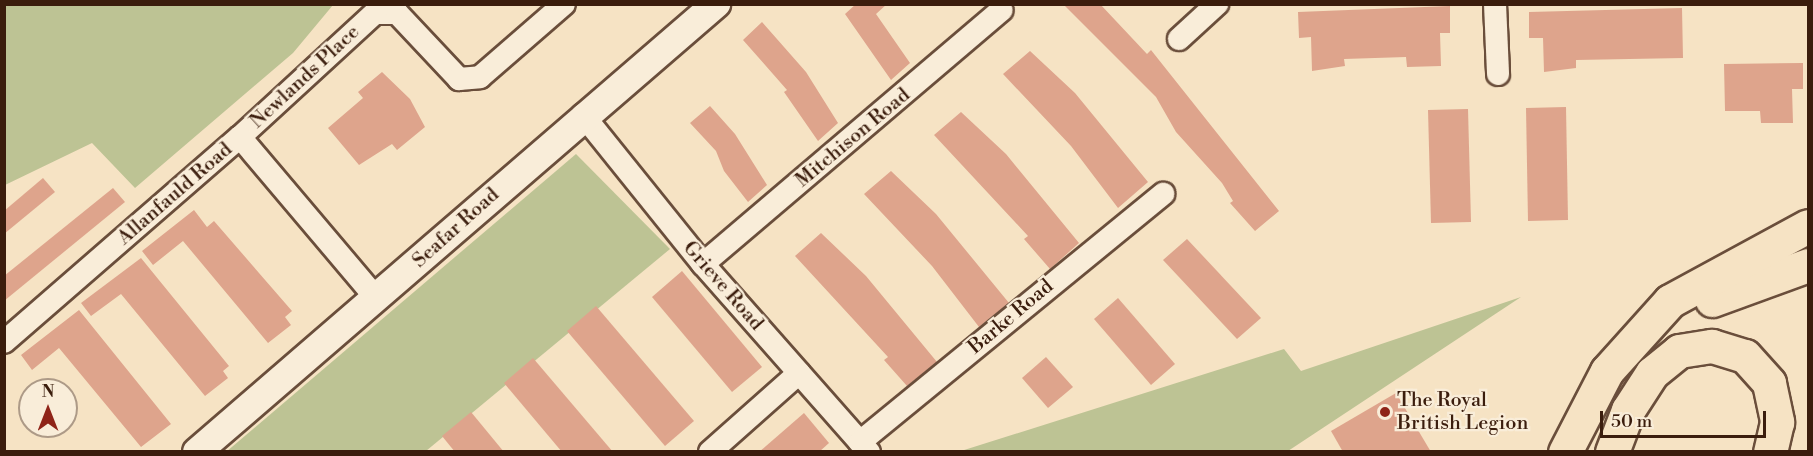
<!DOCTYPE html>
<html>
<head>
<meta charset="utf-8">
<style>
	body { margin:0 }
	#map { position:relative; width:1813px; height:456px; overflow:hidden; background:#f6e3c4; font-family:"Libre Bodoni",serif }
	div>[style] { position:absolute }
	[style*='--x'] { left:calc(var(--x)*1px); top:calc(var(--y)*1px); width:calc(var(--w)*1px); rotate:calc(var(--a)*1deg) }
	.green>* { inset:0; background:#bdc394 }
	.building>* { inset:0; background:#dea48c }
	.roads { filter:drop-shadow(2px 0 #6a4e3b) drop-shadow(-2px 0 #6a4e3b) drop-shadow(0 2px #6a4e3b) drop-shadow(0 -2px #6a4e3b) }
	.minor>* { height:22px; margin:-11px; padding:0 11px; transform-origin:11px; border-radius:11px; background:#f9edd9 }
	.tertiary>* { height:28px; margin:-14px; padding:0 14px; transform-origin:14px; border-radius:14px; background:#f9edd9 }
	.primary>* { height:33px; margin:-16.5px; padding:0 16.5px; transform-origin:16.5px; border-radius:16.5px; background:#f6e3c4 }
	.dots>* { width:16px; height:16px; translate:-50% -50%; box-sizing:border-box; border:3px solid #f9edd9; border-radius:50% }
	span { translate:-50% -50%; white-space:nowrap; text-align:center; line-height:1.15; -webkit-text-stroke:4.5px #f9edd9; paint-order:stroke }
	.street-label { font-size:20px; color:#3b1d0d }
	.poi-label { font-size:20px; color:#3b1d0d }
	.left { translate:0 -50%; text-align:left }
	.frame { position:absolute; inset:0; border:6px solid #3b1d0d; pointer-events:none }
	.north { position:absolute; left:18px; top:378px; width:60px; height:60px; box-sizing:border-box; background:#f9edd9; border:2px solid #ad9a87; border-radius:50%; rotate:0deg; font-size:16px; font-weight:700; line-height:24px; text-align:center; color:#3b1d0d }
	.north::after { content:''; display:block; margin:auto; width:21px; height:27px; background:#8f2418; clip-path:polygon(50% 0,100% 100%,50% 72%,0 100%) }
	.scale { position:absolute; left:1600px; top:411px; width:166px; height:27px; box-sizing:border-box; border:3px solid #3b1d0d; border-top:0; padding-left:8px; font-size:18px; line-height:21px; white-space:nowrap; color:#3b1d0d; -webkit-text-stroke:4px #f9edd9; paint-order:stroke }
</style>
</head>
<body>
<div id="map">
	<div class="green">
		<div style="clip-path:polygon(5px 4px,333px 4px,333px 5px,293px 53px,135px 188px,92px 143px,5px 185px)"></div>
		<div style="clip-path:polygon(576px 154px,670px 249px,426px 451px,226px 452px)"></div>
		<div style="clip-path:polygon(1521px 297px,1288px 451px,961px 451px,1284px 349px,1301px 371px)"></div>
	</div>
	<div class="building">
		<div style="clip-path:polygon(856px 4px,887px 4px,876px 14px,910px 63px,891px 80px,845px 14px)"></div>
		<div style="clip-path:polygon(1063px 4px,1100px 4px,1147px 54px,1151px 50px,1279px 211px,1255px 231px,1230px 203px,1233px 201px,1222px 183px,1176px 132px,1156px 97px)"></div>
		<div style="clip-path:polygon(1450px 6px,1450px 33px,1440px 33px,1441px 66px,1407px 67px,1406px 57px,1344px 59px,1345px 66px,1312px 71px,1311px 37px,1299px 38px,1298px 12px)"></div>
		<div style="clip-path:polygon(1682px 8px,1683px 58px,1576px 60px,1576px 68px,1544px 72px,1543px 38px,1529px 38px,1529px 12px)"></div>
		<div style="clip-path:polygon(762px 22px,806px 72px,838px 123px,818px 141px,784px 92px,787px 90px,743px 40px)"></div>
		<div style="clip-path:polygon(1030px 51px,1075px 93px,1148px 182px,1118px 208px,1071px 146px,1003px 74px)"></div>
		<div style="clip-path:polygon(1803px 63px,1803px 89px,1792px 89px,1793px 123px,1761px 123px,1760px 111px,1725px 111px,1724px 64px)"></div>
		<div style="clip-path:polygon(382px 72px,410px 99px,425px 127px,397px 150px,392px 144px,359px 165px,328px 128px,363px 98px,358px 92px)"></div>
		<div style="clip-path:polygon(710px 106px,735px 134px,767px 185px,748px 202px,724px 171px,716px 151px,690px 123px)"></div>
		<div style="clip-path:polygon(1566px 107px,1568px 220px,1528px 221px,1526px 108px)"></div>
		<div style="clip-path:polygon(1468px 109px,1471px 222px,1431px 223px,1428px 110px)"></div>
		<div style="clip-path:polygon(961px 112px,1006px 154px,1079px 243px,1050px 269px,1024px 239px,1028px 236px,934px 135px)"></div>
		<div style="clip-path:polygon(891px 171px,936px 214px,1009px 303px,979px 327px,932px 266px,864px 194px)"></div>
		<div style="clip-path:polygon(43px 178px,55px 192px,4px 234px,4px 211px)"></div>
		<div style="clip-path:polygon(113px 188px,125px 202px,4px 301px,4px 276px)"></div>
		<div style="clip-path:polygon(194px 210px,207px 227px,214px 221px,292px 311px,285px 317px,291px 325px,268px 343px,183px 241px,153px 265px,142px 251px)"></div>
		<div style="clip-path:polygon(821px 233px,866px 276px,937px 362px,907px 386px,884px 360px,888px 357px,795px 256px)"></div>
		<div style="clip-path:polygon(1187px 239px,1261px 318px,1237px 339px,1163px 260px)"></div>
		<div style="clip-path:polygon(141px 258px,229px 366px,223px 371px,228px 378px,205px 396px,121px 294px,91px 316px,81px 303px)"></div>
		<div style="clip-path:polygon(682px 271px,762px 367px,732px 392px,652px 297px)"></div>
		<div style="clip-path:polygon(1118px 298px,1175px 364px,1151px 385px,1094px 319px)"></div>
		<div style="clip-path:polygon(596px 306px,694px 421px,665px 446px,567px 331px)"></div>
		<div style="clip-path:polygon(79px 310px,171px 424px,141px 447px,59px 348px,32px 370px,21px 355px)"></div>
		<div style="clip-path:polygon(1046px 357px,1073px 387px,1048px 408px,1022px 378px)"></div>
		<div style="clip-path:polygon(533px 358px,613px 452px,562px 452px,504px 383px)"></div>
		<div style="clip-path:polygon(1396px 393px,1431px 452px,1343px 452px,1331px 431px)"></div>
		<div style="clip-path:polygon(471px 412px,504px 452px,455px 452px,442px 436px)"></div>
		<div style="clip-path:polygon(804px 413px,829px 443px,819px 452px,759px 452px)"></div>
	</div>
	<div class="roads">
		<div class="minor">
			<div style="--x:1495;--y:4;--w:70;--a:87.5"></div>
			<div style="--x:1179;--y:39;--w:52;--a:-42.6"></div>
			<div style="--x:583;--y:115;--w:191;--a:51.2"></div>
			<div style="--x:703;--y:264;--w:251;--a:48.6"></div>
			<div style="--x:240;--y:137;--w:183;--a:-42.6"></div>
			<div style="--x:375;--y:13;--w:22;--a:0"></div>
			<div style="--x:397;--y:13;--w:91;--a:46.8"></div>
			<div style="--x:459;--y:79;--w:21;--a:-5"></div>
			<div style="--x:480;--y:77;--w:111;--a:-41"></div>
			<div style="--x:703;--y:264;--w:392;--a:-40.4"></div>
			<div style="--x:4;--y:342;--w:313;--a:-41"></div>
			<div style="--x:240;--y:137;--w:211;--a:49.8"></div>
			<div style="--x:860;--y:442;--w:392;--a:-39.3"></div>
			<div style="--x:710;--y:452;--w:119;--a:-41.6"></div>
		</div>
		<div class="tertiary">
			<div style="--x:197;--y:452;--w:686;--a:-40.8"></div>
		</div>
		<div class="primary">
			<div style="--x:1712;--y:300;--w:102;--a:-20"></div>
			<div style="--x:1565;--y:452;--w:91;--a:-62.6"></div>
			<div style="--x:1607;--y:371;--w:94;--a:-48"></div>
			<div style="--x:1670;--y:301;--w:157;--a:-28.5"></div>
			<div style="--x:1612;--y:452;--w:45;--a:-69.1"></div>
			<div style="--x:1628;--y:410;--w:44;--a:-57"></div>
			<div style="--x:1652;--y:373;--w:35;--a:-39"></div>
			<div style="--x:1679;--y:351;--w:33;--a:-9"></div>
			<div style="--x:1712;--y:346;--w:34;--a:17"></div>
			<div style="--x:1745;--y:356;--w:36;--a:48"></div>
			<div style="--x:1769;--y:383;--w:40;--a:78"></div>
			<div style="--x:1777;--y:422;--w:31;--a:103"></div>
		</div>
	</div>
	<div class="dots">
		<div style="left:1385px;top:412px;background:#8f2418"></div>
	</div>
	<div class="street-label">
		<span style="left:305px;top:77px;rotate:-43deg">Newlands Place</span>
		<span style="left:853px;top:138px;rotate:-40deg">Mitchison Road</span>
		<span style="left:175px;top:194px;rotate:-41deg">Allanfauld Road</span>
		<span style="left:456px;top:228px;rotate:-42deg">Seafar Road</span>
		<span style="left:723px;top:286px;rotate:49deg">Grieve Road</span>
		<span style="left:1011px;top:317px;rotate:-40deg">Barke Road</span>
	</div>
	<div class="poi-label">
		<span class="left" style="left:1397px;top:412px">The Royal<br>British Legion</span>
	</div>
	<div class="frame"></div>
	<div class="north">N</div>
	<div class="scale">50 m</div>
</div>
</body>
</html>
